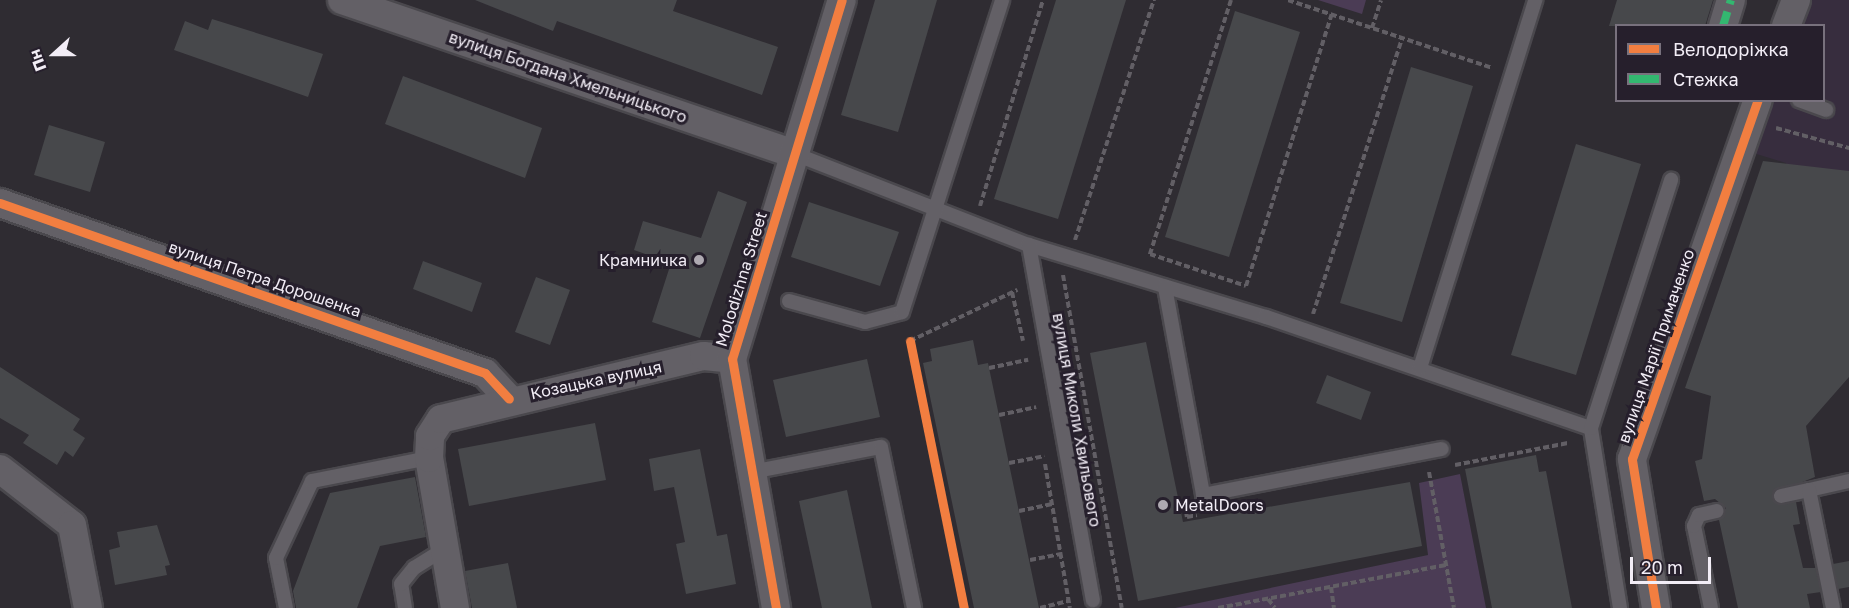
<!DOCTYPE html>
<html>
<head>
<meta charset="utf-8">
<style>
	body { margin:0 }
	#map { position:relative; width:1849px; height:608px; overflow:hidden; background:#2f2c32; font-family:"Golos Text",sans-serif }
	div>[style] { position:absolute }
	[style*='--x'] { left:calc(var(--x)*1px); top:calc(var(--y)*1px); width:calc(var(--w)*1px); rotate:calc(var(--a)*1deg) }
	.built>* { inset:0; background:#372d3e }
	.green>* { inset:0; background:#4b3c55 }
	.building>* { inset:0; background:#47484b }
	.path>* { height:4px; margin-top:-2px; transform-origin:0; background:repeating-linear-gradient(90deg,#625f65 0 6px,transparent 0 9px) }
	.roads { filter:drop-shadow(2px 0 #4a484d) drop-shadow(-2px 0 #4a484d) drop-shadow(0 2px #4a484d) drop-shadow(0 -2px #4a484d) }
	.service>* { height:14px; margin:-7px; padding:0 7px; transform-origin:7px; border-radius:7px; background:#636066 }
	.minor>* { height:28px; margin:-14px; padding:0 14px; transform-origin:14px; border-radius:14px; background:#636066 }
	.quiet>* { height:8px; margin-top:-4px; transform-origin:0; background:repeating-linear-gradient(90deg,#33b770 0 15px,transparent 0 23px) }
	.cycleway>* { height:9px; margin:-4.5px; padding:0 4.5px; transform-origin:4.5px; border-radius:4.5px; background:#f27e40 }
	.dots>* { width:16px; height:16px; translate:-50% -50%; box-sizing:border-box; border:3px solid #261f2c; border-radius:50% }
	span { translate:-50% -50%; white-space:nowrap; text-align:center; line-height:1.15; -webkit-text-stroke:6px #261f2c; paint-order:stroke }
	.street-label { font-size:16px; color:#f2edf6 }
	.poi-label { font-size:16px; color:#f2edf6 }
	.right { translate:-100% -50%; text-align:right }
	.left { translate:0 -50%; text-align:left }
	.legend { position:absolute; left:1615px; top:24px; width:210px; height:78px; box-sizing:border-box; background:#261f2c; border:2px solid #78717d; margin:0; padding:8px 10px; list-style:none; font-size:18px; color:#f2edf6 }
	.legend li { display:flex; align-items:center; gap:12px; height:30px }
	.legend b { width:30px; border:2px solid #78717d }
	.north { position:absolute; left:24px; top:24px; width:60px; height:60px; -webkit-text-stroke:4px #261f2c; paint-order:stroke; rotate:249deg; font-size:16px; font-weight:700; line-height:24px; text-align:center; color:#f2edf6 }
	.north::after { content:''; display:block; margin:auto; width:21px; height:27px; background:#f2edf6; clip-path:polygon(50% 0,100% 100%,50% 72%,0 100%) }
	.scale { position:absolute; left:1630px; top:557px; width:81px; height:27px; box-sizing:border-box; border:3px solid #f2edf6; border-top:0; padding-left:8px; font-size:18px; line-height:21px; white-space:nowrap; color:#f2edf6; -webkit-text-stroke:4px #261f2c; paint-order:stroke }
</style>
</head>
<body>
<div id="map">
	<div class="built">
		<div style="clip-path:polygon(1804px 0,1849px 0,1849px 362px,1815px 368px,1786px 163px,1750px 152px,1768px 101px,1824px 100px,1824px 26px,1795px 25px)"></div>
	</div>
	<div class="green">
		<div style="clip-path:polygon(1318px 0,1366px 0,1362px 14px)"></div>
		<div style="clip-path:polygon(1460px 474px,1486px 608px,1175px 608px,1428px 555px,1419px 483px)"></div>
	</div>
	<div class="building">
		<div style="clip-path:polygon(475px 0,677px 0,673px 11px,778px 47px,762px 95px,557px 21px,553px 31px)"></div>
		<div style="clip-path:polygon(875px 0,937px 0,898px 132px,841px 115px)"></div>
		<div style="clip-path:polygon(1056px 0,1126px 0,1058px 219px,994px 199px)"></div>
		<div style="clip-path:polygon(1617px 0,1713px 0,1705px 26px,1609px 26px)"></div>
		<div style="clip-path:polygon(1235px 11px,1300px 32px,1229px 257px,1165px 237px)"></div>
		<div style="clip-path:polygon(212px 19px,323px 54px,308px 97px,174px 50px,185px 21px,208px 30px)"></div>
		<div style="clip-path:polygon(1411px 67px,1473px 86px,1402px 322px,1340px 303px)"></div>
		<div style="clip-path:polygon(403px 76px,542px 128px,525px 178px,385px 124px)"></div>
		<div style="clip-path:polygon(49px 125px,105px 142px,90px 192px,34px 175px)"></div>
		<div style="clip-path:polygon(1576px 144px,1641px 164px,1576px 375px,1511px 355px)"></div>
		<div style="clip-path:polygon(1763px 161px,1849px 171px,1849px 377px,1806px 426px,1815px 477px,1772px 494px,1778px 504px,1796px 502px,1800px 524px,1793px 525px,1803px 568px,1816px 568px,1821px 592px,1807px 594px,1810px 608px,1738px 608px,1719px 520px,1726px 508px,1715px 499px,1704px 501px,1695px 461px,1702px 459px,1711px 396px,1685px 388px)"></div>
		<div style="clip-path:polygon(718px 191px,747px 202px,700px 338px,652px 322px,671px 263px,634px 250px,643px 221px,701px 238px)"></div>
		<div style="clip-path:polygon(809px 202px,899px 232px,880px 286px,791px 257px)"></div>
		<div style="clip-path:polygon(423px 261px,482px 283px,472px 312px,413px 289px)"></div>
		<div style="clip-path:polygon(536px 277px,570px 290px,550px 345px,515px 332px)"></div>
		<div style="clip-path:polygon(973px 340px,978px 365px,988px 363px,1039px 608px,974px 608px,923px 363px,932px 361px,930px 349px)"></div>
		<div style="clip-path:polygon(1146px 342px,1183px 522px,1410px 482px,1422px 546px,1138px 601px,1090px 353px)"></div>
		<div style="clip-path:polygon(867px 359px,880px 417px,786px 437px,773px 380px)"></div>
		<div style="clip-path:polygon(0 367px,80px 419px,73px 430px,85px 438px,73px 457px,65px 451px,57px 465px,23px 443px,29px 435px,0 418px)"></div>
		<div style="clip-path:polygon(1327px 375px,1371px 392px,1361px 420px,1316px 403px)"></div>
		<div style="clip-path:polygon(595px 423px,606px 480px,469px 506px,458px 449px)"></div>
		<div style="clip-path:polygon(700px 449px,717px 536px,727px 534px,736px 584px,686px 594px,676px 544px,685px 542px,674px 487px,654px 491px,649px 459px)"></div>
		<div style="clip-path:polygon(1536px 455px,1539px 472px,1546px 471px,1572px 608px,1492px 608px,1465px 469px)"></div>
		<div style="clip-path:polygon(415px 477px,426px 537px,380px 546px,357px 608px,296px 608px,293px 591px,330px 493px)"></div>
		<div style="clip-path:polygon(847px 490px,872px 608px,822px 608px,799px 501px)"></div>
		<div style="clip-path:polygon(157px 525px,170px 565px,165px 566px,167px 575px,115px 585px,109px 550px,120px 547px,117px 532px)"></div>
		<div style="clip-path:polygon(1849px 561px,1849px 587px,1838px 589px,1833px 564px)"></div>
		<div style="clip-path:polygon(508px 563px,517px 608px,472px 608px,465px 571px)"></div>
	</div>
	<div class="path">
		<div style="--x:1231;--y:0;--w:267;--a:107.7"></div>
		<div style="--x:1150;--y:254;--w:101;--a:18.4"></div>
		<div style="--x:1246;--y:286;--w:285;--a:-72.5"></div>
		<div style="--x:1288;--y:0;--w:215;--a:18.4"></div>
		<div style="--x:1372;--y:28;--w:29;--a:-72"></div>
		<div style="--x:1776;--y:128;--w:76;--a:15.3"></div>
		<div style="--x:980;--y:206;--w:215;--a:-73"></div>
		<div style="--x:1075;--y:240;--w:253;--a:-71.8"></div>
		<div style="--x:1063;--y:275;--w:338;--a:80"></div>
		<div style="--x:1012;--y:292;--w:50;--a:77.3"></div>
		<div style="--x:1313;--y:314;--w:290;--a:-72.1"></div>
		<div style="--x:910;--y:341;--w:119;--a:-25.5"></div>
		<div style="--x:989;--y:368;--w:40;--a:-12"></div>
		<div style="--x:999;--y:415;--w:38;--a:-12"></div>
		<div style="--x:1009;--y:463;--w:36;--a:-11"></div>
		<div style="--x:1045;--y:464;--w:146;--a:80.2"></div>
		<div style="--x:1455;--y:465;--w:115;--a:-11"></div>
		<div style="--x:1429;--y:472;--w:138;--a:79.6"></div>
		<div style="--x:1185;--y:505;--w:12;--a:81"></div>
		<div style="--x:1187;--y:517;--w:10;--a:-11"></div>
		<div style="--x:1019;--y:511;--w:34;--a:-12"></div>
		<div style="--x:1030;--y:560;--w:32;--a:-11"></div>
		<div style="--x:1331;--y:587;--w:21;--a:82"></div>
		<div style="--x:1268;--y:599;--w:11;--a:52"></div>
		<div style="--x:1040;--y:608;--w:30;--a:-14"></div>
		<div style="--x:1218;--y:608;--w:232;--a:-10.7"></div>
	</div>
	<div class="roads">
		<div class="service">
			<div style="--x:1799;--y:100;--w:29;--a:20"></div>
			<div style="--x:795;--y:154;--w:251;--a:21.3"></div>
			<div style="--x:1029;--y:245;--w:248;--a:16.9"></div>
			<div style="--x:1266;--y:317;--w:343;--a:18.9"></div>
			<div style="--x:1029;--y:245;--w:361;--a:79.8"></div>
			<div style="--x:1165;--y:287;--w:211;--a:79.6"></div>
			<div style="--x:1203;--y:495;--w:243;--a:-10.9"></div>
			<div style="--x:789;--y:301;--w:79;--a:15.4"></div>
			<div style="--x:865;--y:322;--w:38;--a:-15"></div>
			<div style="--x:902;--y:312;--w:328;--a:-72.2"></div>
			<div style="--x:1420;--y:368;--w:386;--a:-72.6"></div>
			<div style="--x:751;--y:472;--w:132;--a:-10.9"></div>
			<div style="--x:881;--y:447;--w:164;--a:78.4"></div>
			<div style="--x:1809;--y:490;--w:41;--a:-12.7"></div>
			<div style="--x:1781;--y:496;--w:29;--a:-12"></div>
			<div style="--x:1809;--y:490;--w:120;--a:78.5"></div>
			<div style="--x:286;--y:608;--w:51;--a:-101.3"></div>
			<div style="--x:276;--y:558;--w:85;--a:-64.9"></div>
			<div style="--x:312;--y:481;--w:119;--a:-11.1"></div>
			<div style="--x:405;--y:608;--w:24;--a:-99"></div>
			<div style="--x:401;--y:584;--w:21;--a:-51"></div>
			<div style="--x:414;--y:568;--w:36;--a:-32"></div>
			<div style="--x:1620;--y:608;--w:182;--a:-99.2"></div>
			<div style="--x:1591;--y:428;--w:261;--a:-72.1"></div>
			<div style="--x:1711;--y:608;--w:84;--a:-101.7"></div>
			<div style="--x:1694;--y:526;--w:12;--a:-66"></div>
			<div style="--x:1699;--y:515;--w:18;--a:-13"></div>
		</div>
		<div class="minor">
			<div style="--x:342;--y:0;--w:478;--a:18.8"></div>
			<div style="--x:1723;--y:26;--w:27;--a:-73"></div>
			<div style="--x:1786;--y:26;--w:28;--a:-69"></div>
			<div style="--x:0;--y:203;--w:514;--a:19.32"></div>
			<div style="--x:485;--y:373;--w:35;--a:47"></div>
			<div style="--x:0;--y:469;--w:91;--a:37.9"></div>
			<div style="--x:72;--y:525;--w:85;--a:79.1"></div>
			<div style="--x:455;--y:608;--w:152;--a:-99.8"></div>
			<div style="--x:429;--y:458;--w:22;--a:-87"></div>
			<div style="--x:430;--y:436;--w:20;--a:-57"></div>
			<div style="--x:441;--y:419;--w:270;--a:-13.5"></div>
			<div style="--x:704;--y:356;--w:28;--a:6"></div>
			<div style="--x:776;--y:608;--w:253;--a:-100"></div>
			<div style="--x:732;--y:359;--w:375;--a:-73"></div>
			<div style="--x:1656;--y:608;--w:151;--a:-99.2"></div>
			<div style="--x:1632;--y:459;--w:380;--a:-70.7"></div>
		</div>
	</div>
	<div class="quiet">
		<div style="--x:1723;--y:26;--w:27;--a:-73"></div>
	</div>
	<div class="cycleway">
		<div style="--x:0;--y:203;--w:514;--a:19.32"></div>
		<div style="--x:485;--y:373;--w:35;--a:47"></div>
		<div style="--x:910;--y:341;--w:272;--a:78.6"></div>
		<div style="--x:776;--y:608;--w:253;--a:-100"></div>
		<div style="--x:732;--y:359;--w:375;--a:-73"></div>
		<div style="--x:1656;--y:608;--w:151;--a:-99.2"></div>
		<div style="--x:1632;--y:459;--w:380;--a:-70.7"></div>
	</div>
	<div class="dots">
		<div style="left:699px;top:260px;background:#aea9b1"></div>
		<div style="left:1163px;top:505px;background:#aea9b1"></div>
	</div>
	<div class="street-label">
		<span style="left:568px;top:77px;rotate:19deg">вулиця Богдана Хмельницького</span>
		<span style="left:265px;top:279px;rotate:19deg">вулиця Петра Дорошенка</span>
		<span style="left:741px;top:279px;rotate:-73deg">Molodizhna Street</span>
		<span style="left:1656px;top:346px;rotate:-71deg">вулиця Марії Примаченко</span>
		<span style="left:596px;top:380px;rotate:-12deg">Козацька вулиця</span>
		<span style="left:1077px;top:420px;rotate:80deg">вулиця Миколи Хвильового</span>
	</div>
	<div class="poi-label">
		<span class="right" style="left:687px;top:260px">Крамничка</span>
		<span class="left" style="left:1175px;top:505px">MetalDoors</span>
	</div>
	<ul class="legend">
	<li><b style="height:8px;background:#f27e40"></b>Велодоріжка</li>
	<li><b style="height:8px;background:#33b770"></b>Стежка</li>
	</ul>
	<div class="north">Пн</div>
	<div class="scale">20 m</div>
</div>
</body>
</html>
